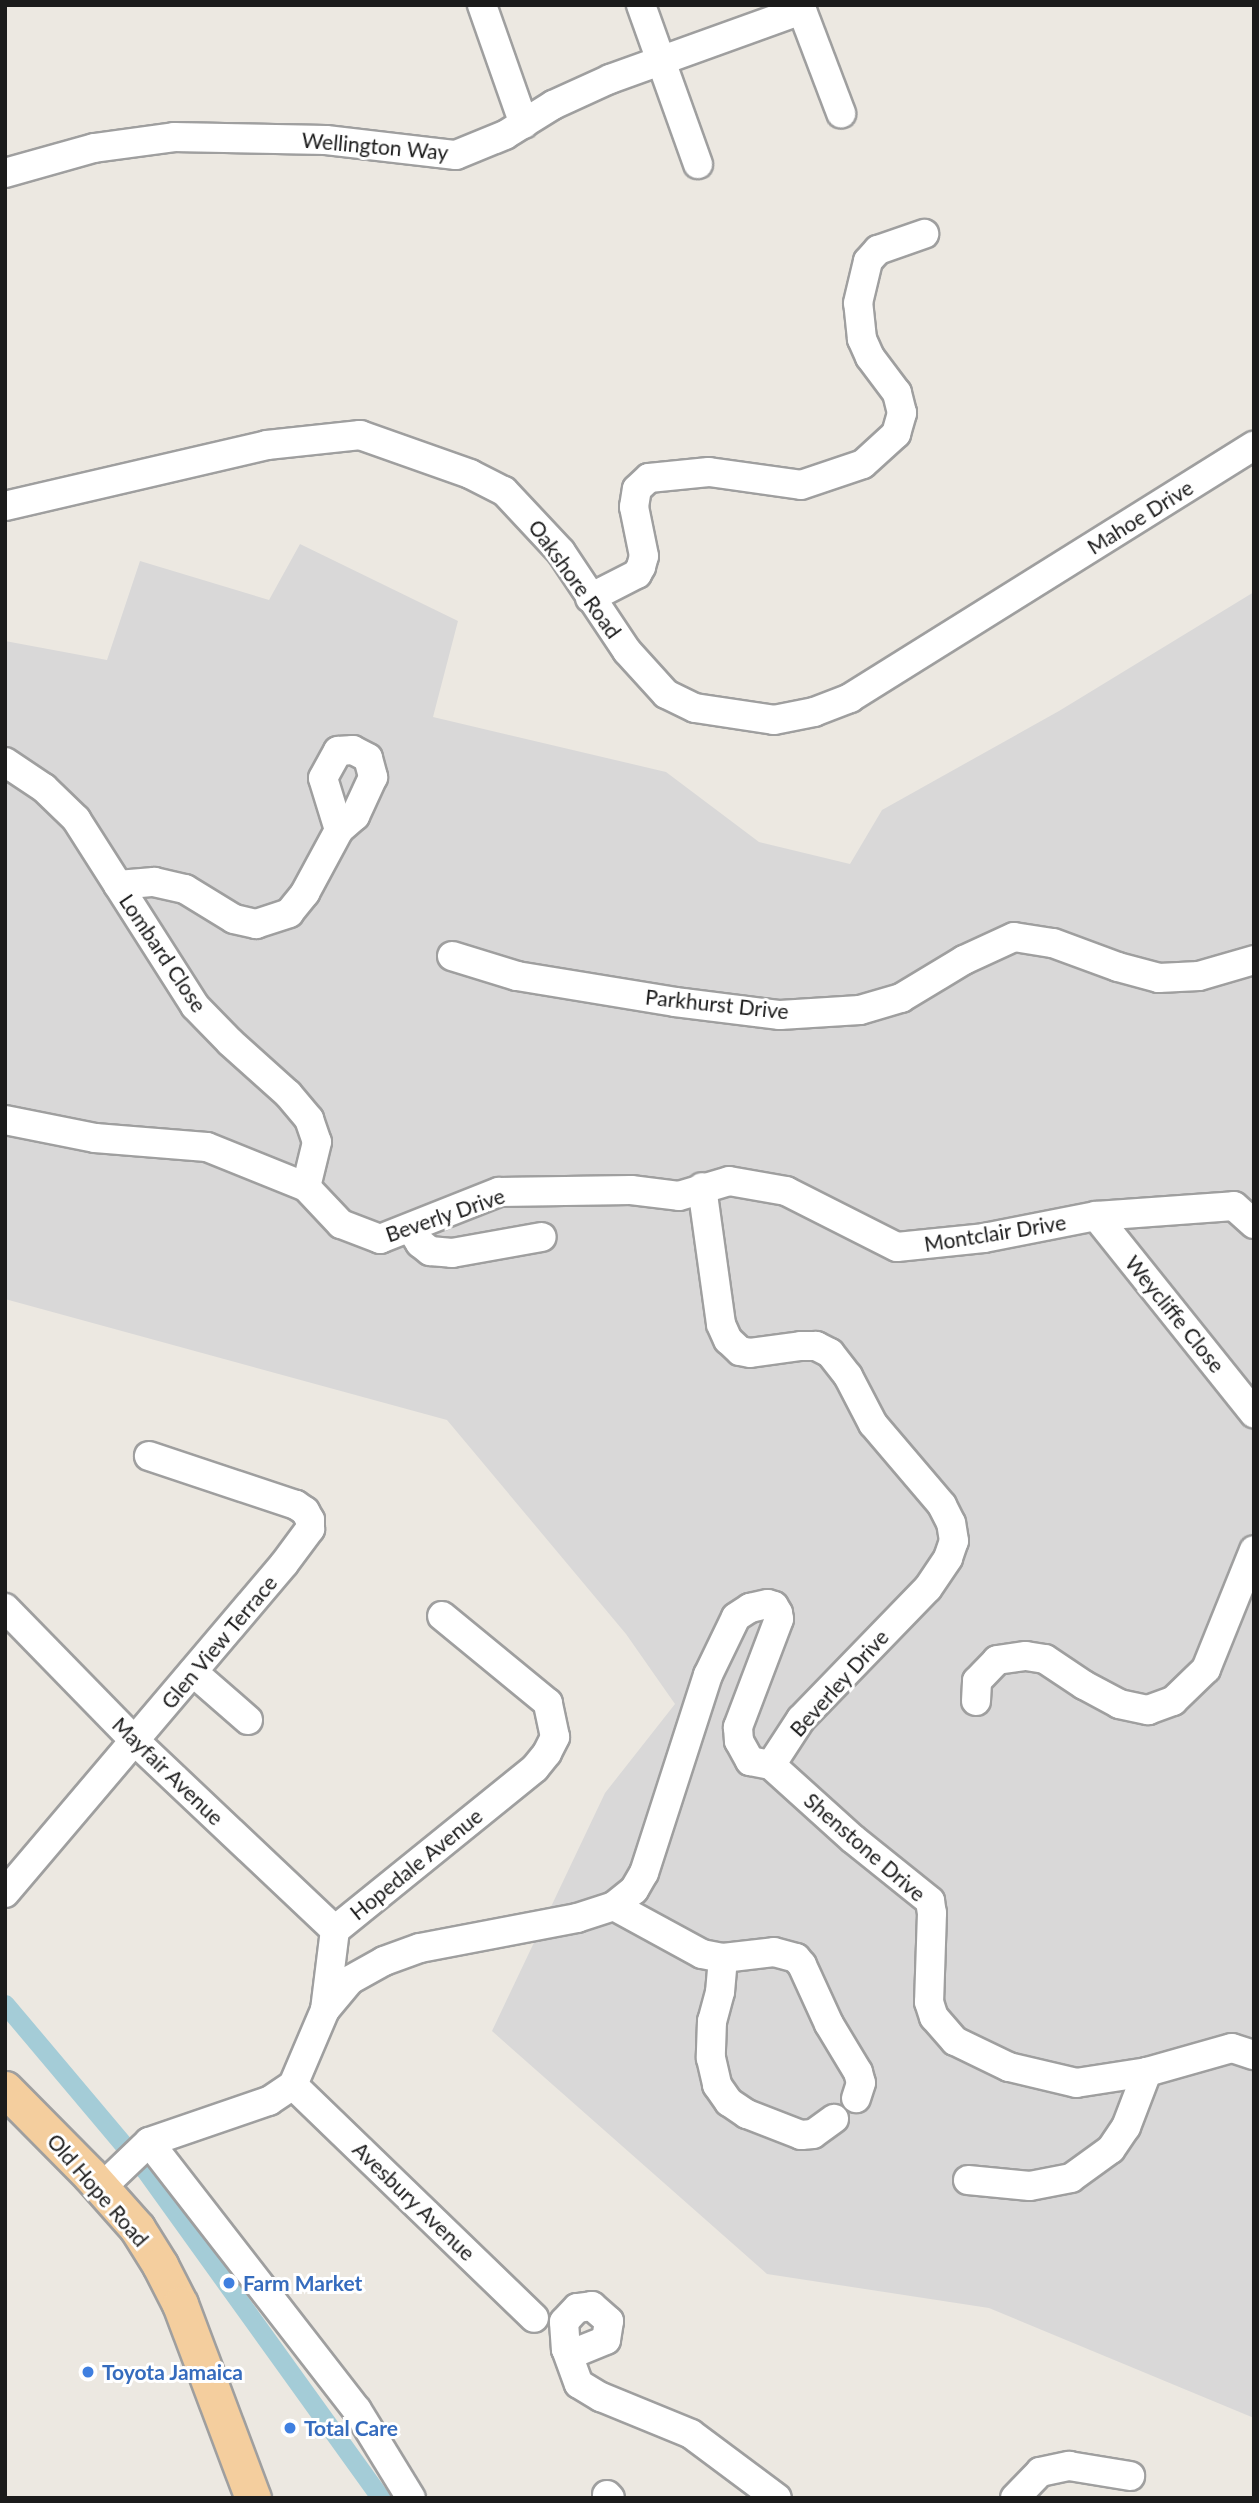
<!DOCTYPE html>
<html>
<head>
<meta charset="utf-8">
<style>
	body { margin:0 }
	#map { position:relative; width:1259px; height:2503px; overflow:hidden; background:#ece8e1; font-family:Lato,sans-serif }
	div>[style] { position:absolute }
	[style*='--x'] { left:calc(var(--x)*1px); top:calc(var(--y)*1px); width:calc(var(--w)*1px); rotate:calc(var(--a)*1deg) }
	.residential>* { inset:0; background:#d9d8d8 }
	.canal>* { height:19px; margin:-9.5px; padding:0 9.5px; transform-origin:9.5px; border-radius:9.5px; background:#a4ccd7 }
	.roads { filter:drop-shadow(2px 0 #9f9f9f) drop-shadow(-2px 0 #9f9f9f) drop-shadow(0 2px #9f9f9f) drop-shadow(0 -2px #9f9f9f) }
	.minor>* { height:28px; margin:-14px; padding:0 14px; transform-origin:14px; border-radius:14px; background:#fff }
	.major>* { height:35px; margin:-17.5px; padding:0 17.5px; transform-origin:17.5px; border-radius:17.5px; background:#f4ce9e }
	.dots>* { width:19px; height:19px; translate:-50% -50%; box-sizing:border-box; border:4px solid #fff; border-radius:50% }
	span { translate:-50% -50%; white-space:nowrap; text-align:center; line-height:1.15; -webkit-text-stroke:6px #fff; paint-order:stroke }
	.street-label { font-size:21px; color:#1b1b1b }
	.shop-label { font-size:21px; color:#366cbe; font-weight:700 }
	.left { translate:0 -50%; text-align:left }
	.frame { position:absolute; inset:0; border:7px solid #1b1b1b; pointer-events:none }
</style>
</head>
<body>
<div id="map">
	<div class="residential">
		<div style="clip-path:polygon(300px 544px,458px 621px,433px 717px,666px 772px,759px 842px,850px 864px,882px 810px,1059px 711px,1254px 592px,1254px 2418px,989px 2308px,767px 2274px,492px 2031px,605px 1793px,675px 1704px,626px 1634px,447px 1420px,5px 1299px,5px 641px,107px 660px,140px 561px,269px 600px)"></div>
	</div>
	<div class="canal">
		<div style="--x:5;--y:2004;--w:217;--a:49.9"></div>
		<div style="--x:145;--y:2170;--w:404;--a:54.3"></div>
	</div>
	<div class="roads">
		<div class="minor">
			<div style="--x:482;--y:5;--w:126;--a:70.6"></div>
			<div style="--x:641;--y:5;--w:169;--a:70.3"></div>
			<div style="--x:800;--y:5;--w:116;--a:69.2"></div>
			<div style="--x:5;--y:173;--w:92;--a:-15.7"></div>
			<div style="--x:94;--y:148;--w:81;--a:-7.8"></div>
			<div style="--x:174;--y:137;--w:152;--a:1.1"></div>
			<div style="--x:326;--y:140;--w:131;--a:6.6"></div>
			<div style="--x:456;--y:155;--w:53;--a:-22.2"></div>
			<div style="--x:505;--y:135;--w:57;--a:-32"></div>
			<div style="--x:553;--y:105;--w:63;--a:-24.5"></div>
			<div style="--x:610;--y:79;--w:204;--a:-19.8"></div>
			<div style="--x:5;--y:506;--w:269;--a:-13.1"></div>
			<div style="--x:267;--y:445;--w:94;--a:-6.1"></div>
			<div style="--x:360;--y:435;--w:117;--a:19.5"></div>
			<div style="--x:470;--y:474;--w:38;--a:27"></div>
			<div style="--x:504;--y:491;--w:83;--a:46.9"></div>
			<div style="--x:561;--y:552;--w:119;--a:56.3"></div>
			<div style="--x:627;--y:651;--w:58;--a:47.8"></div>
			<div style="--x:666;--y:694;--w:32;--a:26"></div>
			<div style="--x:695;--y:708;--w:80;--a:8.6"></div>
			<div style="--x:774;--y:720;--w:41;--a:-11.3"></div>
			<div style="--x:814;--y:712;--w:39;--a:-21"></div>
			<div style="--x:850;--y:698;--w:476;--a:-32"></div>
			<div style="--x:590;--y:598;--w:53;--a:-27.1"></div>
			<div style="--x:637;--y:574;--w:8;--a:-60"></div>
			<div style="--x:641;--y:567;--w:11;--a:-75"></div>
			<div style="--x:644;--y:556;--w:50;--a:-101.5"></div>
			<div style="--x:634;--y:507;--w:18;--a:-81"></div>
			<div style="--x:637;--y:489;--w:16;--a:-43"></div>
			<div style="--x:649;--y:478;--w:60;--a:-5.7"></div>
			<div style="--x:709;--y:472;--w:93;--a:8"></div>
			<div style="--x:801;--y:485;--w:65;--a:-18.7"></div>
			<div style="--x:863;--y:464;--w:45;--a:-42.3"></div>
			<div style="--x:896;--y:434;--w:22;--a:-74"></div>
			<div style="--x:902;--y:413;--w:21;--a:-104"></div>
			<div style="--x:897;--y:393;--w:45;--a:-126.9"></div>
			<div style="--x:870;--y:357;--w:20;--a:-114"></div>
			<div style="--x:862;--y:339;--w:36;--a:-96"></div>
			<div style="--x:858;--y:303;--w:43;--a:-76.6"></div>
			<div style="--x:868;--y:261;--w:15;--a:-48"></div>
			<div style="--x:878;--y:250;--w:49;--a:-19.2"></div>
			<div style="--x:5;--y:762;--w:47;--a:33.7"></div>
			<div style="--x:44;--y:788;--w:45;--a:44.1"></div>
			<div style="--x:76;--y:819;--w:222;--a:57.5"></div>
			<div style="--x:195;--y:1006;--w:50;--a:45.8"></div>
			<div style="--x:230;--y:1042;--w:78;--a:41.9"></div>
			<div style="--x:288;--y:1094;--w:33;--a:50"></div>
			<div style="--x:309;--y:1119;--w:24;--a:71"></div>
			<div style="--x:317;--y:1142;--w:46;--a:103.7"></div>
			<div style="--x:118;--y:885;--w:36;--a:-5"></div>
			<div style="--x:154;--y:882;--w:32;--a:13"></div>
			<div style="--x:185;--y:889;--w:57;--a:31.5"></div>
			<div style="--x:234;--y:919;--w:23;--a:13"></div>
			<div style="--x:256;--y:924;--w:35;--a:-18"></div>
			<div style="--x:289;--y:913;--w:26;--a:-51"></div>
			<div style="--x:305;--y:893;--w:72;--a:-61.6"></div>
			<div style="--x:339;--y:830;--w:54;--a:-107.1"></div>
			<div style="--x:323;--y:778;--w:31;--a:-61"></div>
			<div style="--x:338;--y:751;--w:15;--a:-4"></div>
			<div style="--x:353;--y:750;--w:17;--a:28"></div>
			<div style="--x:368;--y:758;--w:20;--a:75"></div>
			<div style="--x:373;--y:777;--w:43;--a:114.8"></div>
			<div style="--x:355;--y:816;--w:21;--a:139"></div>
			<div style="--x:452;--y:956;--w:68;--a:17.1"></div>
			<div style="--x:517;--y:976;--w:160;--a:9.3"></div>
			<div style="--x:675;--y:1002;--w:106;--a:7.1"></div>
			<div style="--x:780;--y:1015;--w:80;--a:-3.6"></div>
			<div style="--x:860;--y:1010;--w:43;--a:-16.3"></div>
			<div style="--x:901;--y:998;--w:74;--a:-31.1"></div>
			<div style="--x:964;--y:960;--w:55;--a:-24.7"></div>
			<div style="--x:1014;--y:937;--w:39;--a:9"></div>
			<div style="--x:1053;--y:943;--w:69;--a:20.3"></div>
			<div style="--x:1118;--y:967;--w:42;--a:15"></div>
			<div style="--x:1159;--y:978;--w:40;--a:-2.9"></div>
			<div style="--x:1199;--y:976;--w:57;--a:-16.2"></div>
			<div style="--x:5;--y:1120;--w:92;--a:11.3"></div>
			<div style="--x:95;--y:1138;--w:112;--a:4.6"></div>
			<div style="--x:207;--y:1147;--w:107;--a:22"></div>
			<div style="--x:306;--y:1187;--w:51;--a:46.6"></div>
			<div style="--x:341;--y:1224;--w:42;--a:21"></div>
			<div style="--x:380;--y:1239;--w:128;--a:-21.6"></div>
			<div style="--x:499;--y:1192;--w:132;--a:-0.9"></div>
			<div style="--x:631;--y:1190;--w:48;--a:7.1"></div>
			<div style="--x:679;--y:1196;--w:52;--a:-16.7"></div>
			<div style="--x:729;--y:1181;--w:58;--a:10"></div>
			<div style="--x:786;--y:1191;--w:124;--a:26.8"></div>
			<div style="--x:897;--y:1247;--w:87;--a:-5.9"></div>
			<div style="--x:984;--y:1238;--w:114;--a:-11.1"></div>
			<div style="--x:1096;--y:1216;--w:138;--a:-4.1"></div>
			<div style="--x:1234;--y:1206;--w:27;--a:42"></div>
			<div style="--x:1096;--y:1216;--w:253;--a:51.3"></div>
			<div style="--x:411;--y:1229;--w:17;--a:57"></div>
			<div style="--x:420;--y:1243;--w:13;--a:39"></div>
			<div style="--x:430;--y:1251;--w:22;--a:5"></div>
			<div style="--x:452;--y:1253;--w:91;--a:-10.1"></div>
			<div style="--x:5;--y:1608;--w:186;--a:45.7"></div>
			<div style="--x:135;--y:1741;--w:275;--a:43.4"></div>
			<div style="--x:193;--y:1672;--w:73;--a:41.1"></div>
			<div style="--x:976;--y:1701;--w:20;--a:-87"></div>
			<div style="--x:977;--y:1681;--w:29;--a:-46"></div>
			<div style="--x:997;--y:1660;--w:29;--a:-8"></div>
			<div style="--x:1026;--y:1656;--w:19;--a:9"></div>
			<div style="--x:1045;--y:1659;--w:47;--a:33.7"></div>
			<div style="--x:1084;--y:1685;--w:40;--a:28"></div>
			<div style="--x:1119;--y:1704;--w:30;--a:12"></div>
			<div style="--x:1148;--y:1710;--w:27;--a:-20"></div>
			<div style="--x:1173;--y:1701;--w:46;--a:-44.1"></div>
			<div style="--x:1206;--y:1669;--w:128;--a:-68"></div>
			<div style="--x:771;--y:1765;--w:110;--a:42.1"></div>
			<div style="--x:853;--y:1839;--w:99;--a:38.8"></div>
			<div style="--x:930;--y:1901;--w:12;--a:81"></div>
			<div style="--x:932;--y:1913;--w:89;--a:91.9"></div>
			<div style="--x:929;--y:2002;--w:16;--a:72"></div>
			<div style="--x:934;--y:2017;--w:32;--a:49"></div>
			<div style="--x:955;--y:2041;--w:60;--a:25.7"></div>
			<div style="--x:1009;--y:2067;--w:69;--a:13.4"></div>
			<div style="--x:1076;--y:2083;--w:72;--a:-8.8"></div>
			<div style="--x:1147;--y:2072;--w:88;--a:-15.8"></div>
			<div style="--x:1232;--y:2048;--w:23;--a:18"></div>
			<div style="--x:5;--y:1893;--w:431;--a:-49.7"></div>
			<div style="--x:284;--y:1564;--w:44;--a:-53.4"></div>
			<div style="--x:310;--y:1529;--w:9;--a:-90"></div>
			<div style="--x:310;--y:1520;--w:10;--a:-119"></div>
			<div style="--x:305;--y:1511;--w:11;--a:-146"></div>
			<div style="--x:296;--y:1505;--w:155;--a:-161.6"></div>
			<div style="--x:614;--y:1906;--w:100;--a:28.6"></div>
			<div style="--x:702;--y:1954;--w:21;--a:11"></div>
			<div style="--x:723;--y:1958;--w:51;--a:-6.7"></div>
			<div style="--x:774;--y:1952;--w:23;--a:15"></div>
			<div style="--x:796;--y:1958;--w:9;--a:49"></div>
			<div style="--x:802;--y:1965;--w:65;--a:65.4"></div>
			<div style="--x:829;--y:2024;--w:56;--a:58.9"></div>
			<div style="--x:858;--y:2072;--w:11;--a:75"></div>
			<div style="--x:861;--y:2083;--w:16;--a:108"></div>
			<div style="--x:723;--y:1958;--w:34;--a:95"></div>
			<div style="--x:720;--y:1992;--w:30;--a:105"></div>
			<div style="--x:712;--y:2021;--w:37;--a:92"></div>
			<div style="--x:711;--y:2058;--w:28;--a:77"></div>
			<div style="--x:717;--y:2085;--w:21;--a:55"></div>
			<div style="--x:729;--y:2102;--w:22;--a:34"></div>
			<div style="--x:747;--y:2114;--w:58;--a:21.3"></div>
			<div style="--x:801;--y:2135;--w:12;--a:-5"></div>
			<div style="--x:813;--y:2134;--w:26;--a:-36"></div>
			<div style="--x:325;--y:2010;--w:39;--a:-50"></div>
			<div style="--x:350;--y:1980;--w:39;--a:-29"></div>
			<div style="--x:384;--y:1961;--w:38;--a:-20"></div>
			<div style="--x:420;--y:1948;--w:160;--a:-10.8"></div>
			<div style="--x:577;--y:1918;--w:39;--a:-18"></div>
			<div style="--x:614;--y:1906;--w:26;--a:-39"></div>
			<div style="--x:634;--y:1890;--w:20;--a:-60"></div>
			<div style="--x:644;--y:1873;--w:208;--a:-72.1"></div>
			<div style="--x:708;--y:1675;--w:64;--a:-64.2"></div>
			<div style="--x:736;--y:1617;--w:17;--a:-33"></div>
			<div style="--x:750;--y:1608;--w:18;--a:-13"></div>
			<div style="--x:768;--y:1604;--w:6;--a:18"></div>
			<div style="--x:774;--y:1606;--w:8;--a:60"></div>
			<div style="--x:778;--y:1613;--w:6;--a:81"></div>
			<div style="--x:779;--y:1619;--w:116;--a:110.8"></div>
			<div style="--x:738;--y:1727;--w:14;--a:86"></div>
			<div style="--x:739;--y:1741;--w:23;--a:61"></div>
			<div style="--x:750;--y:1761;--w:21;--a:11"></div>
			<div style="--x:771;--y:1765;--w:55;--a:-56.9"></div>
			<div style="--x:801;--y:1719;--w:182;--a:-45.9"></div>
			<div style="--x:928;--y:1588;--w:36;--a:-56"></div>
			<div style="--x:948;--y:1558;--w:18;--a:-71"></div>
			<div style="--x:954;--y:1541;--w:18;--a:-99"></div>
			<div style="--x:951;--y:1523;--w:20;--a:-117"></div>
			<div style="--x:942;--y:1505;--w:106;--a:-130.4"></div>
			<div style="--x:873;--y:1424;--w:54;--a:-117.5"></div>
			<div style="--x:848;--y:1376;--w:29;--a:-128"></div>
			<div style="--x:830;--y:1353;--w:16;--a:-153"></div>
			<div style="--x:816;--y:1346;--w:15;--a:180"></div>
			<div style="--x:801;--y:1346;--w:51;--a:172.2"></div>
			<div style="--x:750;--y:1353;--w:10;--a:-169"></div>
			<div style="--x:740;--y:1351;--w:16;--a:-137"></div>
			<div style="--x:728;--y:1340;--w:17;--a:-114"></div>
			<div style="--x:721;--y:1324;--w:138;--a:-97.9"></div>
			<div style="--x:293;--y:2085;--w:335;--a:44"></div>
			<div style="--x:149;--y:2142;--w:339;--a:52.2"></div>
			<div style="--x:357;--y:2410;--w:103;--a:58.5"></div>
			<div style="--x:968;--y:2180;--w:62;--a:5.5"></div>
			<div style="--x:1030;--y:2186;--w:42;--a:-11"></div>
			<div style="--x:1071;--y:2178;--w:49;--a:-35.9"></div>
			<div style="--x:1111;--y:2149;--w:27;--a:-56"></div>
			<div style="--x:1126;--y:2127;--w:59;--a:-69.1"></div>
			<div style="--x:101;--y:2188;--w:66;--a:-43.8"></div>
			<div style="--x:149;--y:2142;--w:127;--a:-18.9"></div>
			<div style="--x:269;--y:2101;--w:29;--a:-34"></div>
			<div style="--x:293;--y:2085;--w:82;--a:-66.9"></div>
			<div style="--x:325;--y:2010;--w:81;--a:-82.9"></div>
			<div style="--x:335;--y:1930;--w:257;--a:-39"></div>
			<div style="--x:535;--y:1768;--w:19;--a:-51"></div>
			<div style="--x:547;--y:1753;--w:18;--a:-63"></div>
			<div style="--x:555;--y:1737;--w:35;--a:-102"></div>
			<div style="--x:548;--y:1703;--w:137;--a:-140.6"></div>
			<div style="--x:566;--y:2349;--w:13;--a:9"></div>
			<div style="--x:579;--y:2351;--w:29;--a:-22"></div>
			<div style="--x:606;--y:2340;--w:19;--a:-81"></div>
			<div style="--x:609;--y:2321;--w:23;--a:-139"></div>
			<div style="--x:592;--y:2306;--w:15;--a:172"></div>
			<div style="--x:577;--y:2308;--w:19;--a:133"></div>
			<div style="--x:564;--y:2322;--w:27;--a:86"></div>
			<div style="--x:566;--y:2349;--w:37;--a:70"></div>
			<div style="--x:579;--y:2384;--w:26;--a:31"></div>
			<div style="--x:601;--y:2397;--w:97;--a:22.3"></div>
			<div style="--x:691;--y:2434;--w:107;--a:36.7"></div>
			<div style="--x:607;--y:2495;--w:4;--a:45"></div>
			<div style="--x:1015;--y:2498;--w:36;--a:-46"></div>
			<div style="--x:1040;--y:2472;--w:30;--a:-12"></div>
			<div style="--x:1069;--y:2466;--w:62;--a:9.3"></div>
		</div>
		<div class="major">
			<div style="--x:5;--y:2089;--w:121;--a:45.3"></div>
			<div style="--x:90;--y:2175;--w:71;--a:48.4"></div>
			<div style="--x:137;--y:2228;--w:44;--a:58.1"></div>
			<div style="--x:160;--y:2265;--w:44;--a:62.9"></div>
			<div style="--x:180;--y:2304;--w:207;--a:69.4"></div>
		</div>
	</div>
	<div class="dots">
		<div style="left:229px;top:2283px;background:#3f7fe0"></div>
		<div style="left:88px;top:2372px;background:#3f7fe0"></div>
		<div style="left:290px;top:2428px;background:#3f7fe0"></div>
	</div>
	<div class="street-label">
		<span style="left:375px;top:146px;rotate:5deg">Wellington Way</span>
		<span style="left:1140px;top:517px;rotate:-32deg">Mahoe Drive</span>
		<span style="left:575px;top:579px;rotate:54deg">Oakshore Road</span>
		<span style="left:163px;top:953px;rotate:56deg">Lombard Close</span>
		<span style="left:717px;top:1004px;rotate:6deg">Parkhurst Drive</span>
		<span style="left:445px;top:1215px;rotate:-19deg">Beverly Drive</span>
		<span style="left:995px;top:1233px;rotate:-9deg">Montclair Drive</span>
		<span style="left:1175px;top:1314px;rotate:51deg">Weycliffe Close</span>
		<span style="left:219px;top:1642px;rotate:-50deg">Glen View Terrace</span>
		<span style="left:839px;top:1683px;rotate:-48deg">Beverley Drive</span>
		<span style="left:168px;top:1771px;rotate:44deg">Mayfair Avenue</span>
		<span style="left:865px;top:1847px;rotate:41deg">Shenstone Drive</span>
		<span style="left:416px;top:1864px;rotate:-39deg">Hopedale Avenue</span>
		<span style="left:98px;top:2190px;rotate:49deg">Old Hope Road</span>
		<span style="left:414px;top:2201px;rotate:44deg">Avesbury Avenue</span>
	</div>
	<div class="shop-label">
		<span class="left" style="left:243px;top:2283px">Farm Market</span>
		<span class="left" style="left:102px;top:2372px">Toyota Jamaica</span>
		<span class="left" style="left:304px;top:2428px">Total Care</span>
	</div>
	<div class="frame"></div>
</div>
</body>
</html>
